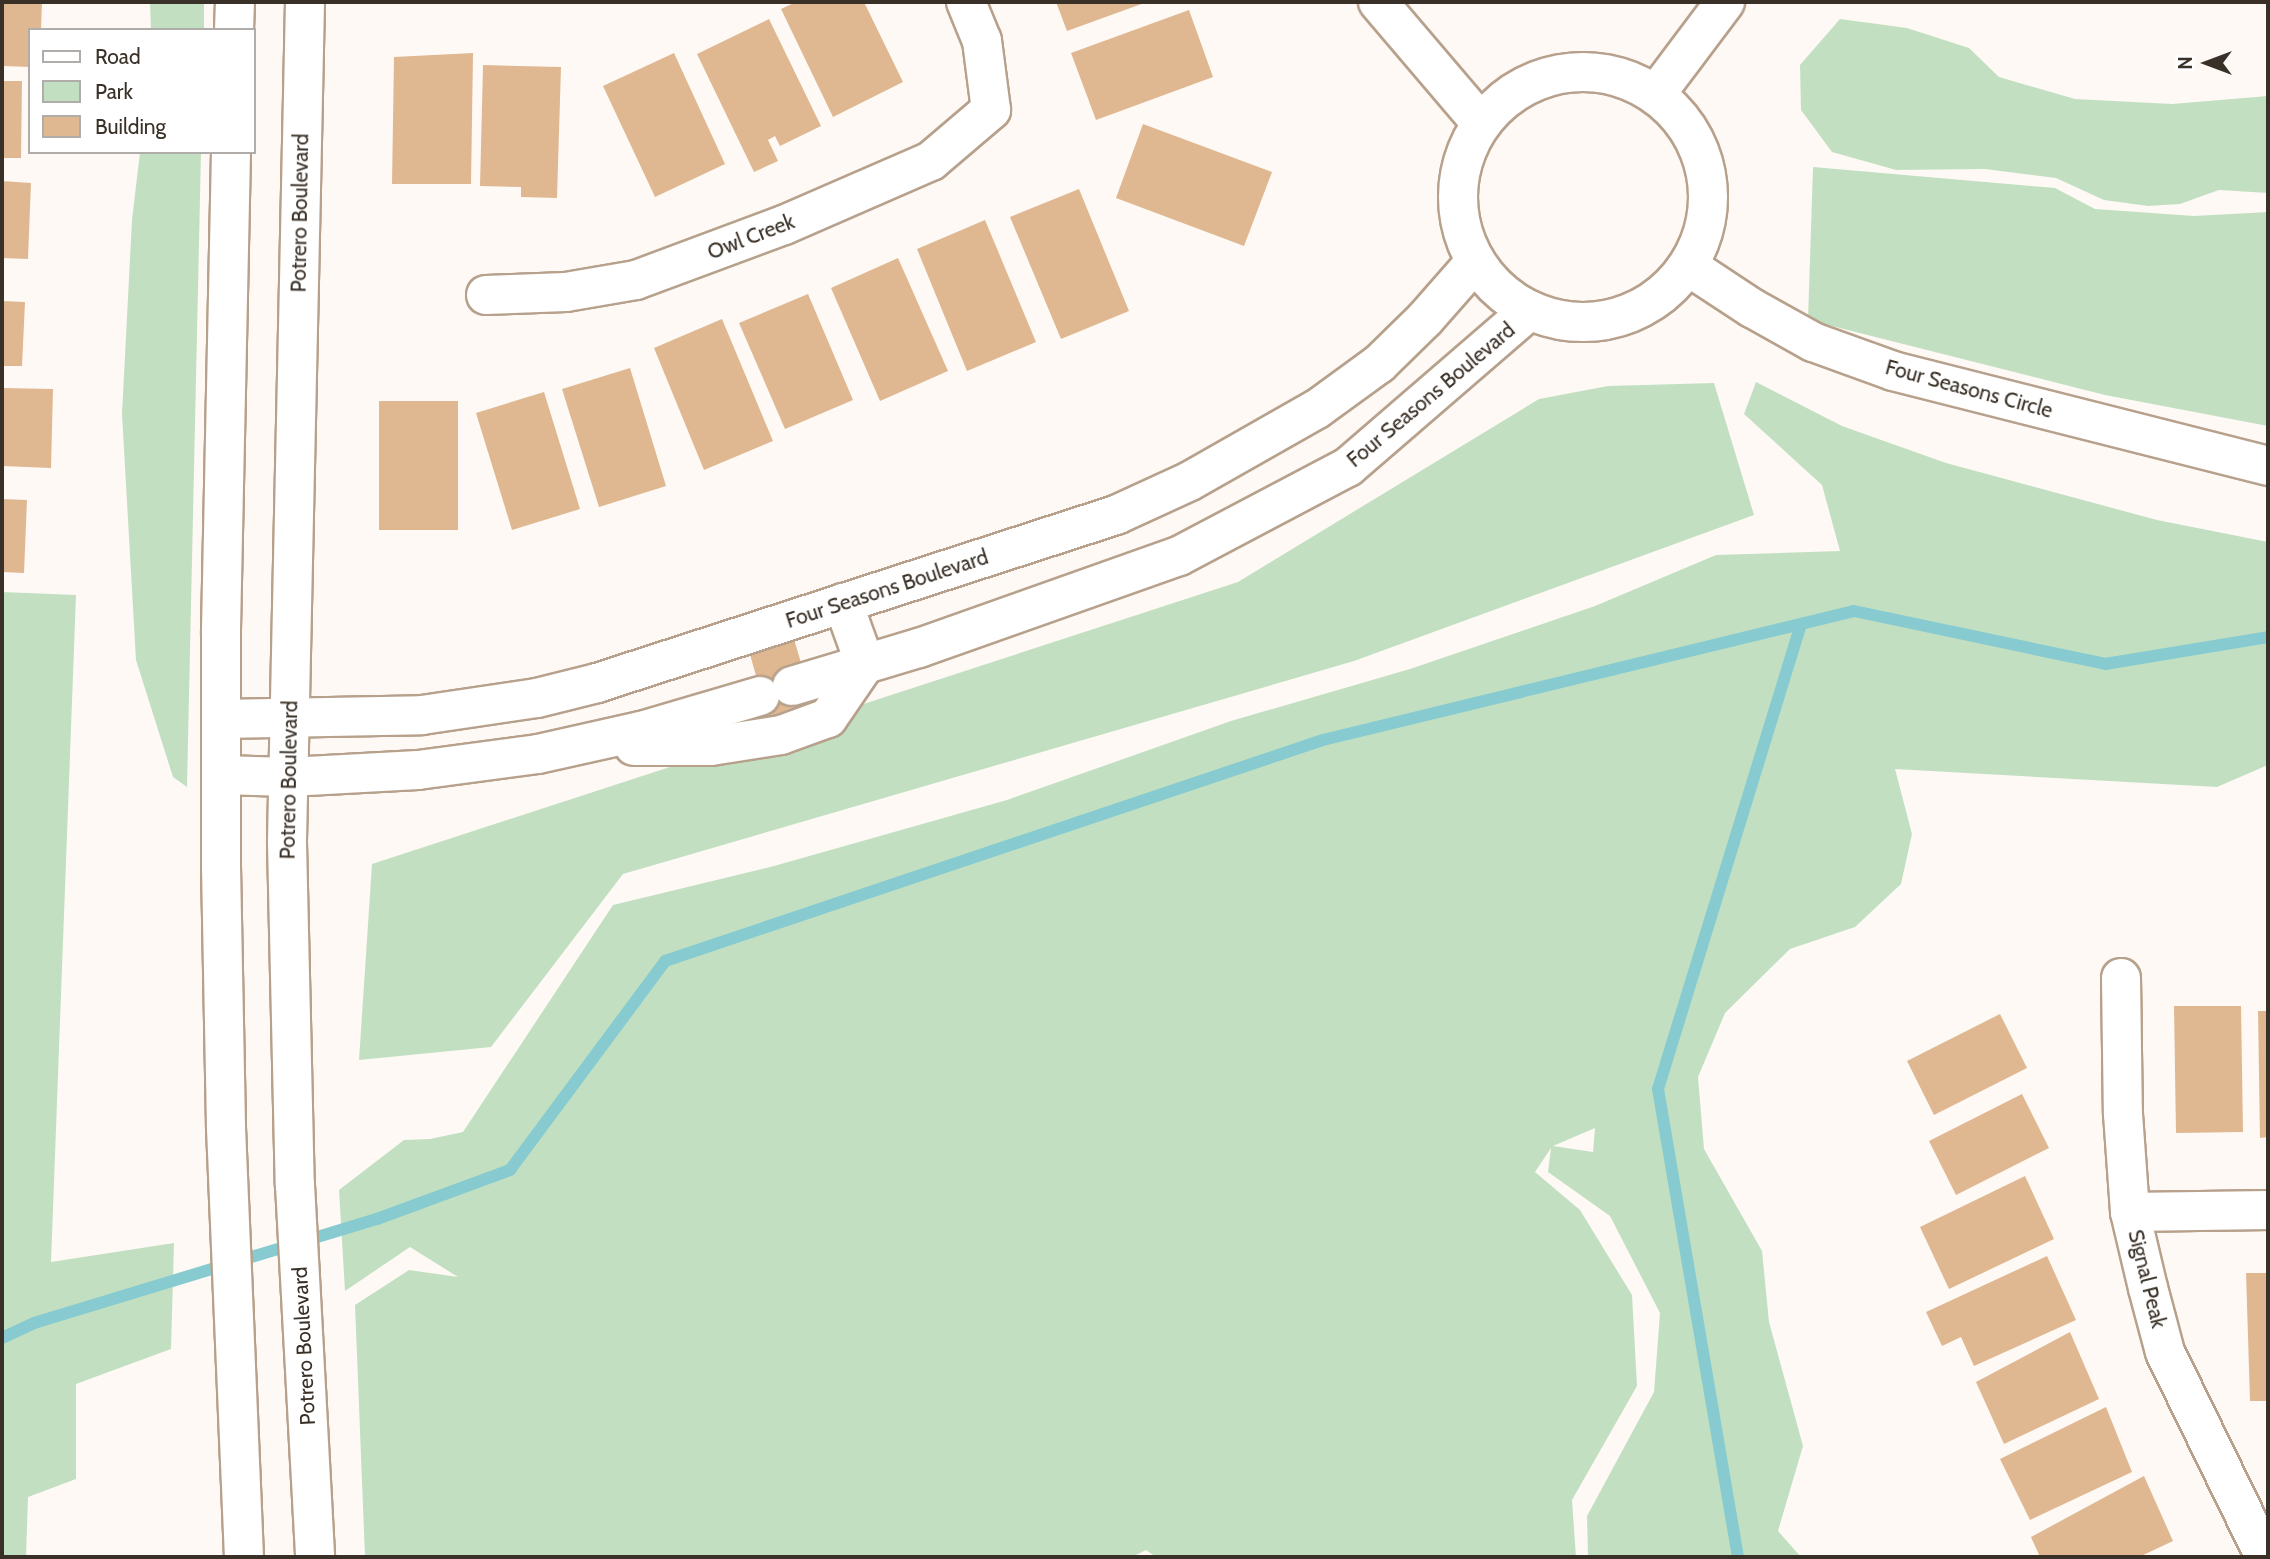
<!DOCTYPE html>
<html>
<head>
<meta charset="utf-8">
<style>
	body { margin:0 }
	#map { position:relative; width:2270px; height:1559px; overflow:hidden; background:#fef9f5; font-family:Cabin,sans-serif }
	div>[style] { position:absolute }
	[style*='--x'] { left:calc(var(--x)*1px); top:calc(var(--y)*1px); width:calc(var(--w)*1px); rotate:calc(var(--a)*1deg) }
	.green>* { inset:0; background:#c2e0c1 }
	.stream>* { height:12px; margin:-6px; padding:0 6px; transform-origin:6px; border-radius:6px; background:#87cbd1 }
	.building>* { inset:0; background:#dfb891 }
	.roads { filter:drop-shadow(2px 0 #b7a18c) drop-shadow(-2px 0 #b7a18c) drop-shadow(0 2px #b7a18c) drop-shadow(0 -2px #b7a18c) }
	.minor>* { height:38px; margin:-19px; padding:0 19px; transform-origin:19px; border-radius:19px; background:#fff }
	.minor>.ring { margin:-19px; padding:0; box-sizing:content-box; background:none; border:38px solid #fff; border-radius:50% }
	span { translate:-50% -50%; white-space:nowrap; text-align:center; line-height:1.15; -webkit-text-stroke:7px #fff; paint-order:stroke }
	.street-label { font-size:21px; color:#393027 }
	.frame { position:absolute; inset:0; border:4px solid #393027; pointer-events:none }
	.legend { position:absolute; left:28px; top:28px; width:228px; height:126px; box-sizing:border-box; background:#fff; border:2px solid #b0aca9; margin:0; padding:9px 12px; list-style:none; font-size:21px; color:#393027 }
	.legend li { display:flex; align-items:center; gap:14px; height:35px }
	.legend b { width:35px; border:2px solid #b0aca9 }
	.north { position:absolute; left:2172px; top:28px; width:70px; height:70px; -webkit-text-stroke:5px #fff; paint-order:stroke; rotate:270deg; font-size:19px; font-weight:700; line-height:28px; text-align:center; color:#393027 }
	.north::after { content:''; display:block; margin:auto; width:24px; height:32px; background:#393027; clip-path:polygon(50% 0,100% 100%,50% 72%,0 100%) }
</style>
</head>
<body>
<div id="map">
	<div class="green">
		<div style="clip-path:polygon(150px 2px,204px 2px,204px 30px,151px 30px)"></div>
		<div style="clip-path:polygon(1840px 19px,1907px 28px,1969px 48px,1999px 77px,2075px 99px,2172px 104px,2268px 96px,2268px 193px,2219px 190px,2180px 204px,2148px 206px,2104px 200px,2056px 178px,1985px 169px,1896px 170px,1832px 152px,1801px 110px,1800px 65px)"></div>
		<div style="clip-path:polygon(140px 152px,201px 152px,187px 787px,173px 777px,136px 660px,122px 414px,132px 220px)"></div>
		<div style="clip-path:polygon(1813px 167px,2055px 188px,2095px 209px,2194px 216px,2268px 212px,2268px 426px,2105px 395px,1808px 320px)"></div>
		<div style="clip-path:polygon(evenodd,1756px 382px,1842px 426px,1946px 463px,2157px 520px,2268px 542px,2268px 765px,2217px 787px,1895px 769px,1912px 834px,1901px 884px,1855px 927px,1790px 949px,1725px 1013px,1698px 1077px,1704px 1149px,1762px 1251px,1769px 1322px,1803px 1446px,1778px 1531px,1801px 1557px,1588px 1557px,1587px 1516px,1654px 1392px,1660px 1313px,1610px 1216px,1548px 1172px,1551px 1148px,1535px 1172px,1580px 1210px,1632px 1295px,1637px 1386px,1572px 1500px,1576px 1557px,1156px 1557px,1146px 1550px,1132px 1557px,365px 1557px,355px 1305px,409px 1270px,458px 1277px,410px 1247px,345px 1291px,339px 1190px,404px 1140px,430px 1139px,463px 1132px,613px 905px,774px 866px,1007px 800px,1231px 721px,1410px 669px,1595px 606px,1716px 555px,1840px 551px,1822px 485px,1744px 414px,1756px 382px,1595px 1128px,1593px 1152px,1553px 1146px,1595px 1128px)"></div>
		<div style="clip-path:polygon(1714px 383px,1754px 515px,1354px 661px,623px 874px,491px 1047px,359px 1060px,372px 864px,1238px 582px,1539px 399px,1608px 386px)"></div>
		<div style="clip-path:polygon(2px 592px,76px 595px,51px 1262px,174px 1243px,171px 1349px,76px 1384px,76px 1479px,28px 1497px,26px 1557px,2px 1557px)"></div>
	</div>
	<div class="stream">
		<div style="--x:2;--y:1338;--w:35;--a:-25"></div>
		<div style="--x:34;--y:1323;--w:358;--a:-16.9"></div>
		<div style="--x:377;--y:1219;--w:142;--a:-20.2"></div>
		<div style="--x:510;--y:1170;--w:260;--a:-53.4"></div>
		<div style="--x:665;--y:961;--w:694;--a:-18.57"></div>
		<div style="--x:1323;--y:740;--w:546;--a:-13.65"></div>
		<div style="--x:1854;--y:611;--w:257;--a:11.9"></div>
		<div style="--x:2105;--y:664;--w:165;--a:-9.4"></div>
		<div style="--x:1738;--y:1557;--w:475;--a:-99.7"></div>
		<div style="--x:1658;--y:1089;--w:486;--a:-72.9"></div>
	</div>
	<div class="building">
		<div style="clip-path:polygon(2px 2px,42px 2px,41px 30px,30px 30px,30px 67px,2px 66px)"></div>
		<div style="clip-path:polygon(796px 2px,864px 2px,903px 82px,833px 117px,781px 9px)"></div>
		<div style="clip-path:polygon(1056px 2px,1147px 2px,1067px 31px)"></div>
		<div style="clip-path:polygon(1189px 10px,1213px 77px,1096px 120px,1071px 53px)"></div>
		<div style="clip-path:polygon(769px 19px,821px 126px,780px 146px,775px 136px,768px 140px,778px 161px,754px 172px,697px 54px)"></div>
		<div style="clip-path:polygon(473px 53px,471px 184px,392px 184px,394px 57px)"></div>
		<div style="clip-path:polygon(674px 53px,725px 164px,655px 197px,603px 86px)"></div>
		<div style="clip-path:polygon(483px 65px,561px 67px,557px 198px,521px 197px,521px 187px,480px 186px)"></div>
		<div style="clip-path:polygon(2px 81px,22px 81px,21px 158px,2px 158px)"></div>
		<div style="clip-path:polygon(1143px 124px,1272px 172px,1244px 246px,1116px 198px)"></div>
		<div style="clip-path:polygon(2px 181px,31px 183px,28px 259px,2px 258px)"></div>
		<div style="clip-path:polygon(1079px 189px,1129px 311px,1061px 339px,1010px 217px)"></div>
		<div style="clip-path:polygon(985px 220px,1036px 342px,967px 371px,917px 249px)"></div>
		<div style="clip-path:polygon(898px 258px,948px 371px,880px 401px,831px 288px)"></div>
		<div style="clip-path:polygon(808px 294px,853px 400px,785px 429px,739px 323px)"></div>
		<div style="clip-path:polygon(2px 301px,25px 302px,22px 366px,2px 366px)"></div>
		<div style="clip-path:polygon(722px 319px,773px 441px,704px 470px,654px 348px)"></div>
		<div style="clip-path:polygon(630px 368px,666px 486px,599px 507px,562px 389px)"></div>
		<div style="clip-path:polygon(2px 388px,53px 389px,51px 468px,2px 466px)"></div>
		<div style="clip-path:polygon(544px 392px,580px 509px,512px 530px,476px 413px)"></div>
		<div style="clip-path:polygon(379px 401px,458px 401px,458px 530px,379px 530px)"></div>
		<div style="clip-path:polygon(2px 499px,27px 500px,24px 573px,2px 572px)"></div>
		<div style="clip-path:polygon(794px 639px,804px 673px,790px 677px,798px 710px,768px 718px,749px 651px)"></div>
		<div style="clip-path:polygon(2174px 1006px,2241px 1006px,2243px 1132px,2176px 1133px)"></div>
		<div style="clip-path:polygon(2258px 1011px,2268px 1011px,2268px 1137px,2260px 1138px)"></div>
		<div style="clip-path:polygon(2000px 1014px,2027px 1068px,1934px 1115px,1907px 1061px)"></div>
		<div style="clip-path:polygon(2022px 1094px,2049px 1148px,1956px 1195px,1929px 1141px)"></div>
		<div style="clip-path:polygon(2025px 1176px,2054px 1239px,1949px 1289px,1920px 1227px)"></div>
		<div style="clip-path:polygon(2047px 1256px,2076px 1320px,1974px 1366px,1961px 1337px,1942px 1346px,1926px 1312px)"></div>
		<div style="clip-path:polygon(2246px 1273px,2268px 1273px,2268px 1401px,2250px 1401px)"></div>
		<div style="clip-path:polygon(2070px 1332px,2099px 1399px,2004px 1444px,1976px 1382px)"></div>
		<div style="clip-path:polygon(2106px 1407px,2132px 1472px,2030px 1520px,2000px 1459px)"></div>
		<div style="clip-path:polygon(2144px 1476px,2173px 1541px,2139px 1557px,2040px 1557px,2031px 1537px)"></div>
	</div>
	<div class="roads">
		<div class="minor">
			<div style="--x:305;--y:2;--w:841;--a:91.23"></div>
			<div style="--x:287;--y:843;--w:342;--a:88.7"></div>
			<div style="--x:295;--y:1185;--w:373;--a:86.9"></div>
			<div style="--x:1378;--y:2;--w:159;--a:49.6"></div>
			<div style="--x:234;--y:30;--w:28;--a:-88"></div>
			<div class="ring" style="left:1458px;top:72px;width:212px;height:212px"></div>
			<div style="--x:1656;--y:94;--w:115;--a:-53.1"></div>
			<div style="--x:231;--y:152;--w:482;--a:91.2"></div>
			<div style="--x:221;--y:634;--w:232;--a:90"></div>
			<div style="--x:221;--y:866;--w:262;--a:88.9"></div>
			<div style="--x:226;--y:1128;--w:429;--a:87.6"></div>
			<div style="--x:1688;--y:266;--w:77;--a:33.3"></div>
			<div style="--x:1752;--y:308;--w:70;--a:29.1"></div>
			<div style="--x:1813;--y:342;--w:85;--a:19.9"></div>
			<div style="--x:1893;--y:371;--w:387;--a:14.2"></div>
			<div style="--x:486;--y:295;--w:80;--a:-2.1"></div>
			<div style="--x:566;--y:292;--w:71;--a:-9.7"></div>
			<div style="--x:636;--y:280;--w:158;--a:-20.4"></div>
			<div style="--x:784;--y:225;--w:160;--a:-23.5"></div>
			<div style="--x:931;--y:161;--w:79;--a:-40.4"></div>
			<div style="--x:991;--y:110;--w:70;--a:-97.4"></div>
			<div style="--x:982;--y:41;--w:42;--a:-112.3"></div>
			<div style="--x:792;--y:686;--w:133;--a:-16.7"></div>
			<div style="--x:919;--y:648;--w:276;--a:-19.5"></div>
			<div style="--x:1179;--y:556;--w:191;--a:-27.8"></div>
			<div style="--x:1348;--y:467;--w:239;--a:-40.8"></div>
			<div style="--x:221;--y:719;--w:201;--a:-1.1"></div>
			<div style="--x:422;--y:715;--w:116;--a:-8.4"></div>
			<div style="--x:537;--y:698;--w:62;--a:-14"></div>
			<div style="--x:597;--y:683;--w:546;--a:-17.94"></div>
			<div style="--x:1116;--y:515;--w:81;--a:-24.7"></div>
			<div style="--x:1190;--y:481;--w:146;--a:-29.6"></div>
			<div style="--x:1317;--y:409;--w:77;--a:-36"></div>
			<div style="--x:1379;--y:364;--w:64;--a:-44.4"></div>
			<div style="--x:1425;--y:319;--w:76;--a:-48.7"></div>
			<div style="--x:634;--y:746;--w:77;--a:0"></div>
			<div style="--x:711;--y:746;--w:71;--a:-8.9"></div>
			<div style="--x:781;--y:735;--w:50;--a:-19.9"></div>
			<div style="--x:828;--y:718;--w:65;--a:-55.6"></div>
			<div style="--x:865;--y:664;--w:65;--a:-109.8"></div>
			<div style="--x:221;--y:775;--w:68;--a:1.7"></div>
			<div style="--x:289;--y:777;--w:129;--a:-3.1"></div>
			<div style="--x:418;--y:770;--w:121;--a:-7.6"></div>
			<div style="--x:538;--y:754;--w:106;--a:-12.6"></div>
			<div style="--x:641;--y:731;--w:124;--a:-16.4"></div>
			<div style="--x:2121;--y:978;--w:136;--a:89.2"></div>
			<div style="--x:2123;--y:1114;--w:98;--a:85.9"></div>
			<div style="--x:2130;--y:1212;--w:78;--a:76.7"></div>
			<div style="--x:2148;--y:1288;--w:66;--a:75.1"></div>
			<div style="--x:2165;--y:1352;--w:228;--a:64"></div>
			<div style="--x:2130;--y:1212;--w:138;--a:-0.8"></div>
		</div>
	</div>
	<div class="street-label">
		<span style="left:300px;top:213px;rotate:-89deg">Potrero Boulevard</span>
		<span style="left:751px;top:237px;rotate:-21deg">Owl Creek</span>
		<span style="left:1969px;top:389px;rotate:15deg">Four Seasons Circle</span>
		<span style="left:1431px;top:395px;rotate:-40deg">Four Seasons Boulevard</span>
		<span style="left:887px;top:589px;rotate:-18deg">Four Seasons Boulevard</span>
		<span style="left:289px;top:780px;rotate:-89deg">Potrero Boulevard</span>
		<span style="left:2147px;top:1279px;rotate:76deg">Signal Peak</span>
		<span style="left:304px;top:1346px;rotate:-93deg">Potrero Boulevard</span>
	</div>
	<div class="frame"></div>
	<ul class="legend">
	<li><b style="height:9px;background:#fff"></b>Road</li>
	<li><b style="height:19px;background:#c2e0c1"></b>Park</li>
	<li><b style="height:19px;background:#dfb891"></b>Building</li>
	</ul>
	<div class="north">N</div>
</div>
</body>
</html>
